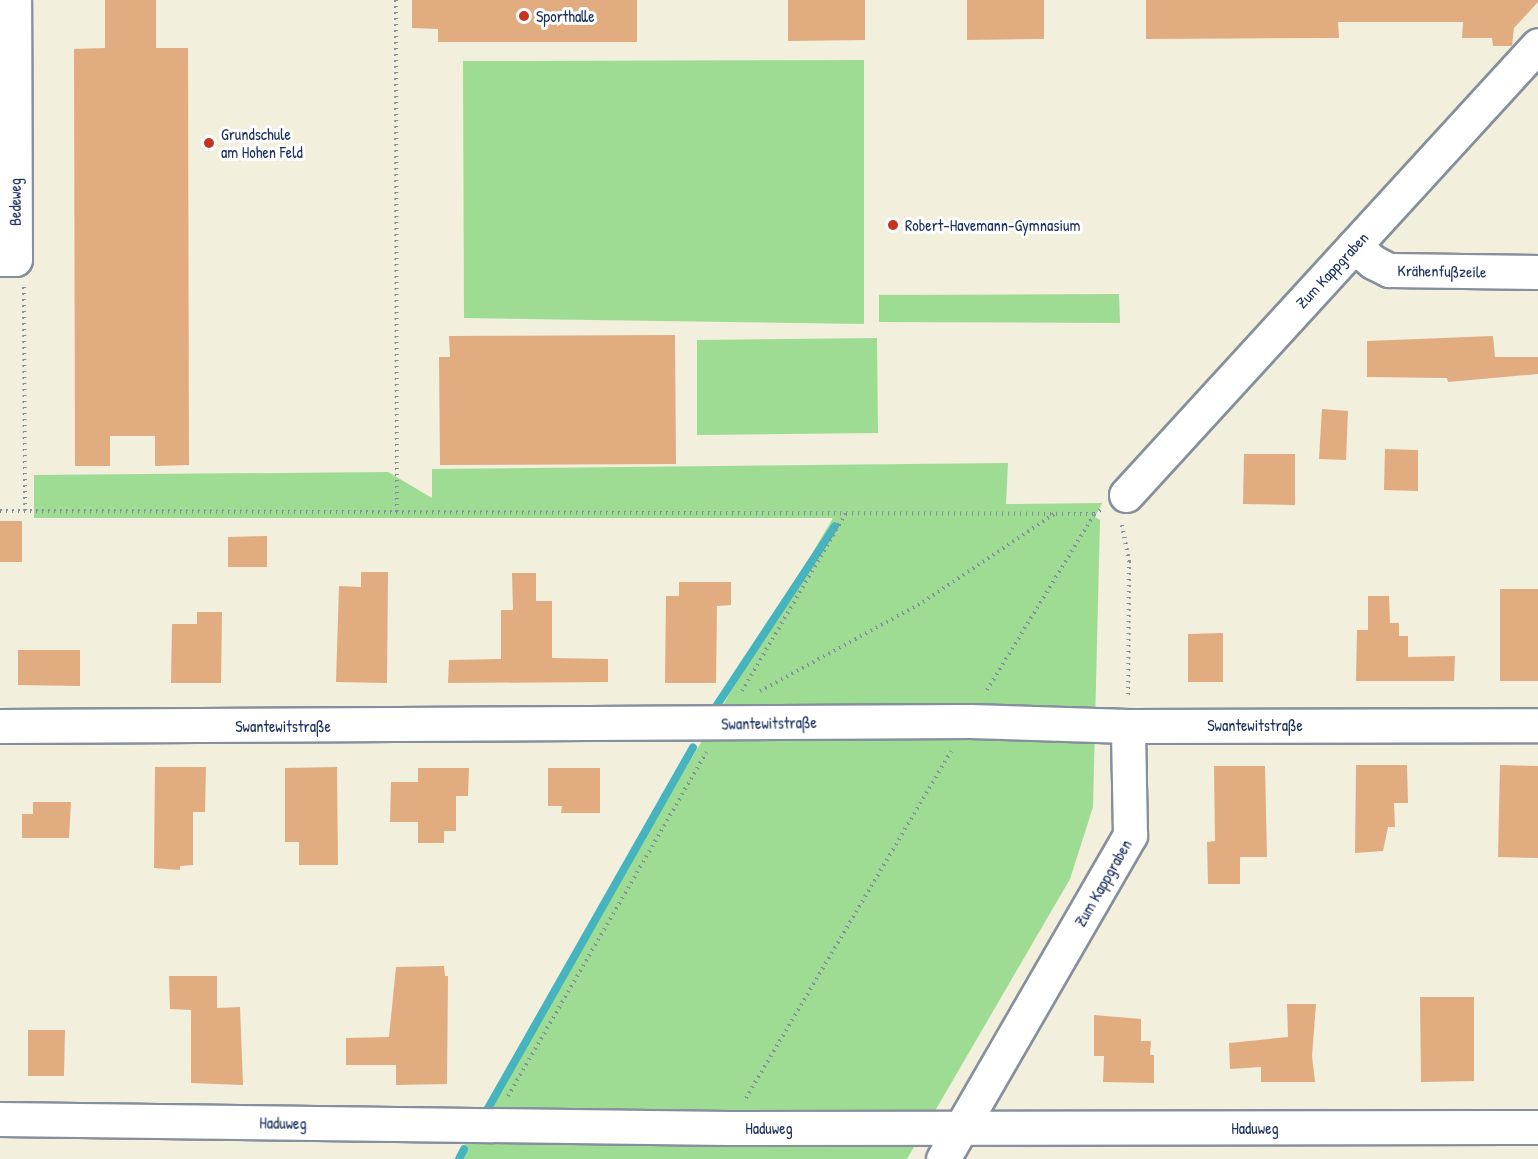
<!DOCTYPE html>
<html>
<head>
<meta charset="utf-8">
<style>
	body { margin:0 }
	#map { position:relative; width:1538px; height:1159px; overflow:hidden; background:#f2efdc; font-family:"Patrick Hand",sans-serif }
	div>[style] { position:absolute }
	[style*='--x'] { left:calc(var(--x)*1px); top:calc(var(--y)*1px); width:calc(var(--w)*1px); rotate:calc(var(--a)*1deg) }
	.green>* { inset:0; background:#9ddc92 }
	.stream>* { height:8px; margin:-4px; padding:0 4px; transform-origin:4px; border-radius:4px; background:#45b4be }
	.building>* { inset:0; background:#e1ac80 }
	.path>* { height:4px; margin-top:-2px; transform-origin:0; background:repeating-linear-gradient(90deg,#868f9d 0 1.5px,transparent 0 6px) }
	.roads { filter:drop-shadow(2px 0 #868f9d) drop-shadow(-2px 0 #868f9d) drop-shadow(0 2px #868f9d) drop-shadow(0 -2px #868f9d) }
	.minor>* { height:33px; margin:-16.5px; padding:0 16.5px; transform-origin:16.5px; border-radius:16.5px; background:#fff }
	.dots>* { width:16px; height:16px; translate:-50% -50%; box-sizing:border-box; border:3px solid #fff; border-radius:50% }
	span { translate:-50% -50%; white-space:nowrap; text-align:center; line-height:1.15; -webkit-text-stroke:6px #fff; paint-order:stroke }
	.poi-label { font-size:16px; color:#1b2f5e }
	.left { translate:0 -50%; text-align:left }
	.street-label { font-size:16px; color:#1b2f5e }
</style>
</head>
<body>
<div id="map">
	<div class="green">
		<div style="clip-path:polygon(864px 60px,864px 324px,464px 318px,463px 61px)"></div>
		<div style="clip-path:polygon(1119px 294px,1120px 323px,879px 322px,879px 295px)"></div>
		<div style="clip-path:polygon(877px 338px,878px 433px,697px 435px,697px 340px)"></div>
		<div style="clip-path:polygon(1008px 463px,1006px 504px,1102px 503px,1095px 517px,1100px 520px,1093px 807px,1070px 879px,907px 1159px,456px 1159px,833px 518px,34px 518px,34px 475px,388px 472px,432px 498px,432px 469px)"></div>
	</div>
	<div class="stream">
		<div style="--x:717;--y:705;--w:214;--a:-56.6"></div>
		<div style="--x:487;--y:1110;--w:417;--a:-60.4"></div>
		<div style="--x:459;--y:1159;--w:11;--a:-63"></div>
	</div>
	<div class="building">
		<div style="clip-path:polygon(105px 0,156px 0,156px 48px,188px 48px,189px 465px,155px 466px,155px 436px,110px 436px,110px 466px,75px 466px,74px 49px,105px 48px)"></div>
		<div style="clip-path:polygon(412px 0,637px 0,637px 42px,438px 42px,438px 29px,412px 28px)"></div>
		<div style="clip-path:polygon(788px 0,865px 0,865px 40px,788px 41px)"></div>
		<div style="clip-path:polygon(967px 0,1044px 0,1044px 39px,967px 40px)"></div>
		<div style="clip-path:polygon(1146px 0,1538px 0,1538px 2px,1514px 28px,1512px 46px,1493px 46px,1492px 38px,1462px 38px,1463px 22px,1338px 22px,1339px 38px,1146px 39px)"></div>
		<div style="clip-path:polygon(675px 335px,676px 464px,440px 465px,439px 357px,450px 357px,449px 336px)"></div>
		<div style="clip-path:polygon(1493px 336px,1495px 357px,1538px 357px,1538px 374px,1448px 382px,1447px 378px,1367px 377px,1367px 341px)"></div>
		<div style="clip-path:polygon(1322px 409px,1348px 411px,1346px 460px,1319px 459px)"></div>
		<div style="clip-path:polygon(1385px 449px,1418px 450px,1418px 491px,1384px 490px)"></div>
		<div style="clip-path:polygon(1244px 454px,1295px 454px,1295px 505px,1243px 504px)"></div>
		<div style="clip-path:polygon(0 521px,22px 521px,22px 562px,0 562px)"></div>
		<div style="clip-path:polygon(267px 536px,267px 567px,228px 567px,228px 537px)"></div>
		<div style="clip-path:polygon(361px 572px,388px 572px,387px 683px,336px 682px,339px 586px,361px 587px)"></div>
		<div style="clip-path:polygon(512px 573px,536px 573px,536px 601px,552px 601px,552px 658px,608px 659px,608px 682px,448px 683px,449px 660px,501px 659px,501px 610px,513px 610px)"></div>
		<div style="clip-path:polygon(679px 582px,731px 582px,731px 605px,717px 606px,716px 683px,665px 683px,666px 596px,679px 596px)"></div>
		<div style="clip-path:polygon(1500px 589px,1538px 589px,1538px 681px,1500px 681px)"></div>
		<div style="clip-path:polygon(1368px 596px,1389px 596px,1390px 623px,1399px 623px,1399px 636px,1408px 636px,1408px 657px,1455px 656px,1454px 681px,1356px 681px,1357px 630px,1368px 630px)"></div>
		<div style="clip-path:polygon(197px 612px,222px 612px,221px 683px,171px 683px,172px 624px,197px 624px)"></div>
		<div style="clip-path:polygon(1223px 633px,1223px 682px,1188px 682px,1188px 634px)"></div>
		<div style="clip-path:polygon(18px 650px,80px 650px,80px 686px,18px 685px)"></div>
		<div style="clip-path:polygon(1356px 765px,1407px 765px,1408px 803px,1394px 803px,1395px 827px,1388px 827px,1383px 851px,1355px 853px)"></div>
		<div style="clip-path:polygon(1500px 765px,1538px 766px,1538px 858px,1498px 857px)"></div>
		<div style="clip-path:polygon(1214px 766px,1265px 766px,1267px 857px,1240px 857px,1240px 884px,1208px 884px,1207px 842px,1215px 841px)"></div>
		<div style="clip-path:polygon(155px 767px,206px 767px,205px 812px,193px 812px,193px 865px,180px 866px,180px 870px,154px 868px)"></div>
		<div style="clip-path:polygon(337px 767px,338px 865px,299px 865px,299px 842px,285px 842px,285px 768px)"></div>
		<div style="clip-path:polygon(418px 768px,469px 768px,468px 796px,456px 796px,456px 831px,444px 831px,444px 843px,418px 843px,418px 822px,390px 822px,391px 782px,418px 782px)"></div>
		<div style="clip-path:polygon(548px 768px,600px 768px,600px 813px,561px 813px,562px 806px,548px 806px)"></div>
		<div style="clip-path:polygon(33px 802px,71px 802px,69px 838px,22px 838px,22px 814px,33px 814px)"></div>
		<div style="clip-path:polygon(444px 966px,445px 976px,448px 976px,447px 1084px,396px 1085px,396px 1065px,346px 1065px,346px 1038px,389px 1037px,396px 967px)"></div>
		<div style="clip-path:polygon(169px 976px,217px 976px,217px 1008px,240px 1007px,243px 1085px,191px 1083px,191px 1010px,170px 1009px)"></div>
		<div style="clip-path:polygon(1420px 997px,1474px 997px,1474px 1081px,1421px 1082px)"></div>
		<div style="clip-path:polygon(1287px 1004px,1316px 1004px,1312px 1056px,1315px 1082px,1261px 1082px,1261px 1067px,1230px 1069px,1229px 1043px,1288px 1037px)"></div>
		<div style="clip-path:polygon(1094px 1015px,1141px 1019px,1141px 1041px,1151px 1041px,1150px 1055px,1154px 1055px,1154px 1083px,1103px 1082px,1104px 1056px,1094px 1056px)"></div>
		<div style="clip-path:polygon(28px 1030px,65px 1030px,64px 1076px,28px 1076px)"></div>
	</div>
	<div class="path">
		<div style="--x:396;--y:0;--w:513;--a:89.89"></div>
		<div style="--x:24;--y:287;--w:225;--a:89.7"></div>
		<div style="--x:0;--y:511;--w:1094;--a:0.16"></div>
		<div style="--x:1094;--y:514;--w:9;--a:-32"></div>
		<div style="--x:1122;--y:525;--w:37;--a:79"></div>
		<div style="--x:1129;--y:561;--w:135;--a:90.4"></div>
		<div style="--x:987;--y:690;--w:205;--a:-58.6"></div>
		<div style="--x:742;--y:691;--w:206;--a:-59.7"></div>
		<div style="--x:760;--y:691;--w:186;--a:-28.6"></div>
		<div style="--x:923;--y:602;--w:158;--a:-33.9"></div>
		<div style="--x:508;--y:1096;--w:397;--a:-60"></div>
		<div style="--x:746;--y:1098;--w:403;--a:-59.4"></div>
	</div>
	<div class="roads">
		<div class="minor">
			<div style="--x:1354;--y:246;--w:25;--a:40"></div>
			<div style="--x:1373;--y:262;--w:18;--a:27"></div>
			<div style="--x:1389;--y:270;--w:149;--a:0.8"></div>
			<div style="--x:0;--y:259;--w:15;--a:0"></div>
			<div style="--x:15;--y:259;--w:259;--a:-90.2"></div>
			<div style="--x:1126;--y:495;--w:610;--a:-47.52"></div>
			<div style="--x:0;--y:726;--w:969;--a:-0.3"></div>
			<div style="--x:969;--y:721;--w:159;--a:1.8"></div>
			<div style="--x:1128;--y:726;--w:410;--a:-0.1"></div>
			<div style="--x:0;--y:1119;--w:728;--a:0.71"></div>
			<div style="--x:728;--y:1128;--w:810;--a:-0.07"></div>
			<div style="--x:943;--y:1159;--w:374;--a:-60"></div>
			<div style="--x:1130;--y:835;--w:109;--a:-91.1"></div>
		</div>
	</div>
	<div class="dots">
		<div style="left:524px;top:16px;background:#c8321e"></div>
		<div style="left:209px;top:143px;background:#c8321e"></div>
		<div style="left:893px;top:225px;background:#c8321e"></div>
	</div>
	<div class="poi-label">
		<span class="left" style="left:536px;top:16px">Sporthalle</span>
		<span class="left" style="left:221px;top:143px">Grundschule<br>am Hohen Feld</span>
		<span class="left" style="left:905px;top:225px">Robert-Havemann-Gymnasium</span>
	</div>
	<div class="street-label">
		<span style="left:15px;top:202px;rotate:-90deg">Bedeweg</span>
		<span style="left:1332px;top:270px;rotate:-47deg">Zum Kappgraben</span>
		<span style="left:1442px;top:271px;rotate:1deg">Krähenfußzeile</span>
		<span style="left:769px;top:723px;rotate:-1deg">Swantewitstraße</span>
		<span style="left:1255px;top:725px">Swantewitstraße</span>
		<span style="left:283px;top:726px">Swantewitstraße</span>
		<span style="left:1103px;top:883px;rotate:-60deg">Zum Kappgraben</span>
		<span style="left:283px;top:1123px;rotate:1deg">Haduweg</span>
		<span style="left:769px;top:1128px">Haduweg</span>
		<span style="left:1255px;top:1128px">Haduweg</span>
	</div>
</div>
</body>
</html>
